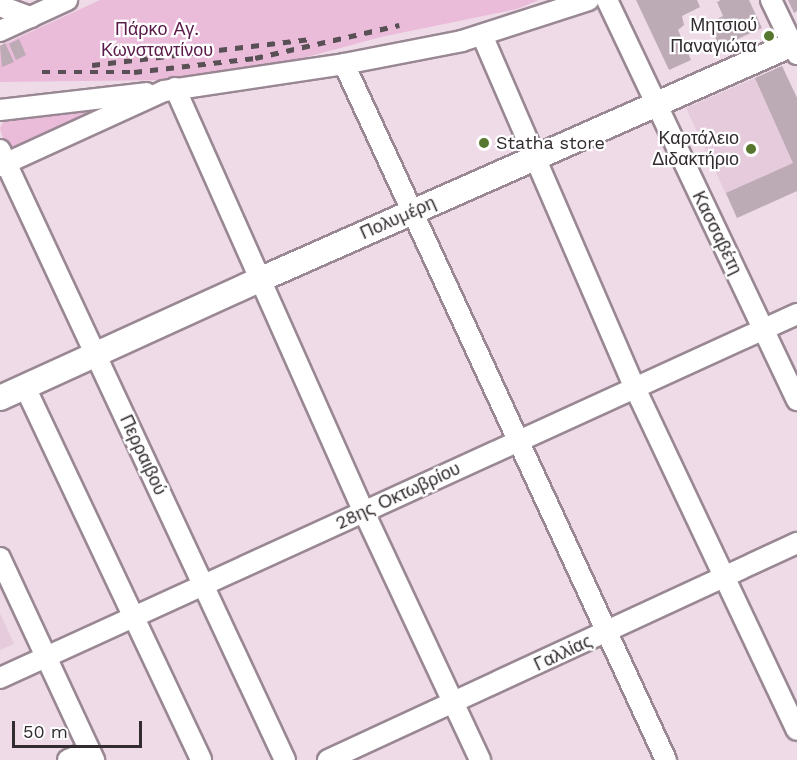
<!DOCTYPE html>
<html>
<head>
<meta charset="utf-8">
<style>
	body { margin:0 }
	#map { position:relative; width:797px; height:760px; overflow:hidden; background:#eedbe7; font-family:"Work Sans",sans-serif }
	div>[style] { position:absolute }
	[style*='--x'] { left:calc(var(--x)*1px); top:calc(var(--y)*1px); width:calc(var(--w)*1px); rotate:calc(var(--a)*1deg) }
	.built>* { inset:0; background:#e5cbdc }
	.green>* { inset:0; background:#ebbcda }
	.building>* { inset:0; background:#bcaab5 }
	.roads { filter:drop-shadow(2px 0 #998893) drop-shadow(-2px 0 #998893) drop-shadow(0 2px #998893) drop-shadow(0 -2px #998893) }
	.minor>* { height:20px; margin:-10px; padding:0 10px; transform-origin:10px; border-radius:10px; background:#fff }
	.major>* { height:24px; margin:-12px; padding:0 12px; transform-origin:12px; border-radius:12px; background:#fff }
	.rail>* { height:4.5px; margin-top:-2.25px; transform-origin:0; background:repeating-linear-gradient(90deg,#595056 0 8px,transparent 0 16px) }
	.dots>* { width:16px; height:16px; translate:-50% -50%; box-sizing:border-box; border:3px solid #fff; border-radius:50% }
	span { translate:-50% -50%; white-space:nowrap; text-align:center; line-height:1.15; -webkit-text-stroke:4.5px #fff; paint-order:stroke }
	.poi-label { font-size:18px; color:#322b30 }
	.right { translate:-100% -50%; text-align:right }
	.left { translate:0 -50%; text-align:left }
	.park-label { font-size:18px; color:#5a1b4a }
	.street-label { font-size:18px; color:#322b30 }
	.scale { position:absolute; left:12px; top:721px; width:130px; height:27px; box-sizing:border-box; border:3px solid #322b30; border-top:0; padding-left:8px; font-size:18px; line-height:21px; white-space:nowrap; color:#322b30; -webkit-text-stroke:4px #fff; paint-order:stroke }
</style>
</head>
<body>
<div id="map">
	<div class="built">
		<div style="clip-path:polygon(782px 66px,797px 98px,797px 191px,737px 218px,686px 108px)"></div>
		<div style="clip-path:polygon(0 613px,14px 644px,0 650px)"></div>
	</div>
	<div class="green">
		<div style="clip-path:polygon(100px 0,539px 0,517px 9px,381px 37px,259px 70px,169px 80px,0 82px,0 46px)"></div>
		<div style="clip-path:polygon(96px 107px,94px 115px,21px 145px,8px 147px,5px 145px,0 128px,6px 116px)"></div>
	</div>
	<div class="building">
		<div style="clip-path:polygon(636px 0,697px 0,700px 7px,682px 16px,684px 25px,678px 30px,691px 60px,669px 70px)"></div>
		<div style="clip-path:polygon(721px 0,749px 0,762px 28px,720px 47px,708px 23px,723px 16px,717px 2px)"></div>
		<div style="clip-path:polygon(788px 0,797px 0,797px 11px,794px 13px)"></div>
		<div style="clip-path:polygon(19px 39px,26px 55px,16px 60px,9px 44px)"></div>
		<div style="clip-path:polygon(5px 43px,14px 62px,2px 67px,0 46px)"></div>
		<div style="clip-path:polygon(782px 66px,797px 98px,797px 191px,737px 218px,726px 193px,793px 163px,755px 78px)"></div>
	</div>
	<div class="roads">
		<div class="minor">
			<div style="--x:607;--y:0;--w:443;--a:64.6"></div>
			<div style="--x:771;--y:0;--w:60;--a:64.3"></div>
			<div style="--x:0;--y:6;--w:33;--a:20"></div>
			<div style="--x:0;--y:31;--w:74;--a:-24.8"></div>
			<div style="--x:482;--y:35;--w:385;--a:66.6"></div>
			<div style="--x:635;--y:388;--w:378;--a:64.7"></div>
			<div style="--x:344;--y:64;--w:767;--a:65.17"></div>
			<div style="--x:175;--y:88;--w:464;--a:66"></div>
			<div style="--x:364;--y:512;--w:274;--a:64.9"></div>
			<div style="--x:0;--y:110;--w:147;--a:-6.6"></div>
			<div style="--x:0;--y:150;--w:673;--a:64.96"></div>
			<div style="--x:0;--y:166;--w:180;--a:-24.6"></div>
			<div style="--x:164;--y:91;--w:182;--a:-8.5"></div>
			<div style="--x:344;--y:64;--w:120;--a:-11"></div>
			<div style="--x:462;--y:41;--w:133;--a:-17.9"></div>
			<div style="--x:25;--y:387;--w:412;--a:64.7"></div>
			<div style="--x:0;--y:558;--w:223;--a:65"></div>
			<div style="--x:0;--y:678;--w:876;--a:-24.55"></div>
			<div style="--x:68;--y:760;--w:23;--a:-23"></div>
			<div style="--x:328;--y:760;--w:517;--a:-24.83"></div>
		</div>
		<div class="major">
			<div style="--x:0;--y:398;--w:285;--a:-24.5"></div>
			<div style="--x:259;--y:280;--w:588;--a:-23.86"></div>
		</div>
	</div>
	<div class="rail">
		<div style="--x:92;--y:65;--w:220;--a:-6.8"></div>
		<div style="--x:42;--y:72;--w:92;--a:0"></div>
		<div style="--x:134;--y:72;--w:122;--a:-6.6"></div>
		<div style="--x:255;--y:58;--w:148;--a:-12.9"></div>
	</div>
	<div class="dots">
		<div style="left:769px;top:36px;background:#57772e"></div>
		<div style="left:484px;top:143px;background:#57772e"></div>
		<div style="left:751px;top:149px;background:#57772e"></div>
	</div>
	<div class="poi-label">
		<span class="right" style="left:757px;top:36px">Μητσιού<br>Παναγιώτα</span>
		<span class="right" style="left:739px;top:149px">Καρτάλειο<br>Διδακτήριο</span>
		<span class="left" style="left:496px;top:143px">Statha store</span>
	</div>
	<div class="park-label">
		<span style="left:157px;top:40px">Πάρκο Αγ.<br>Κωνσταντίνου</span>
	</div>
	<div class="street-label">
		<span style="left:398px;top:218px;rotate:-24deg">Πολυμέρη</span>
		<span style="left:717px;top:233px;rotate:64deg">Κασσαβέτη</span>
		<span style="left:143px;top:455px;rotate:65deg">Περραιβού</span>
		<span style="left:398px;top:496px;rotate:-25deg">28ης Οκτωβρίου</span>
		<span style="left:563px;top:653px;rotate:-25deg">Γαλλίας</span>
	</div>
	<div class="scale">50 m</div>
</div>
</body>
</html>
